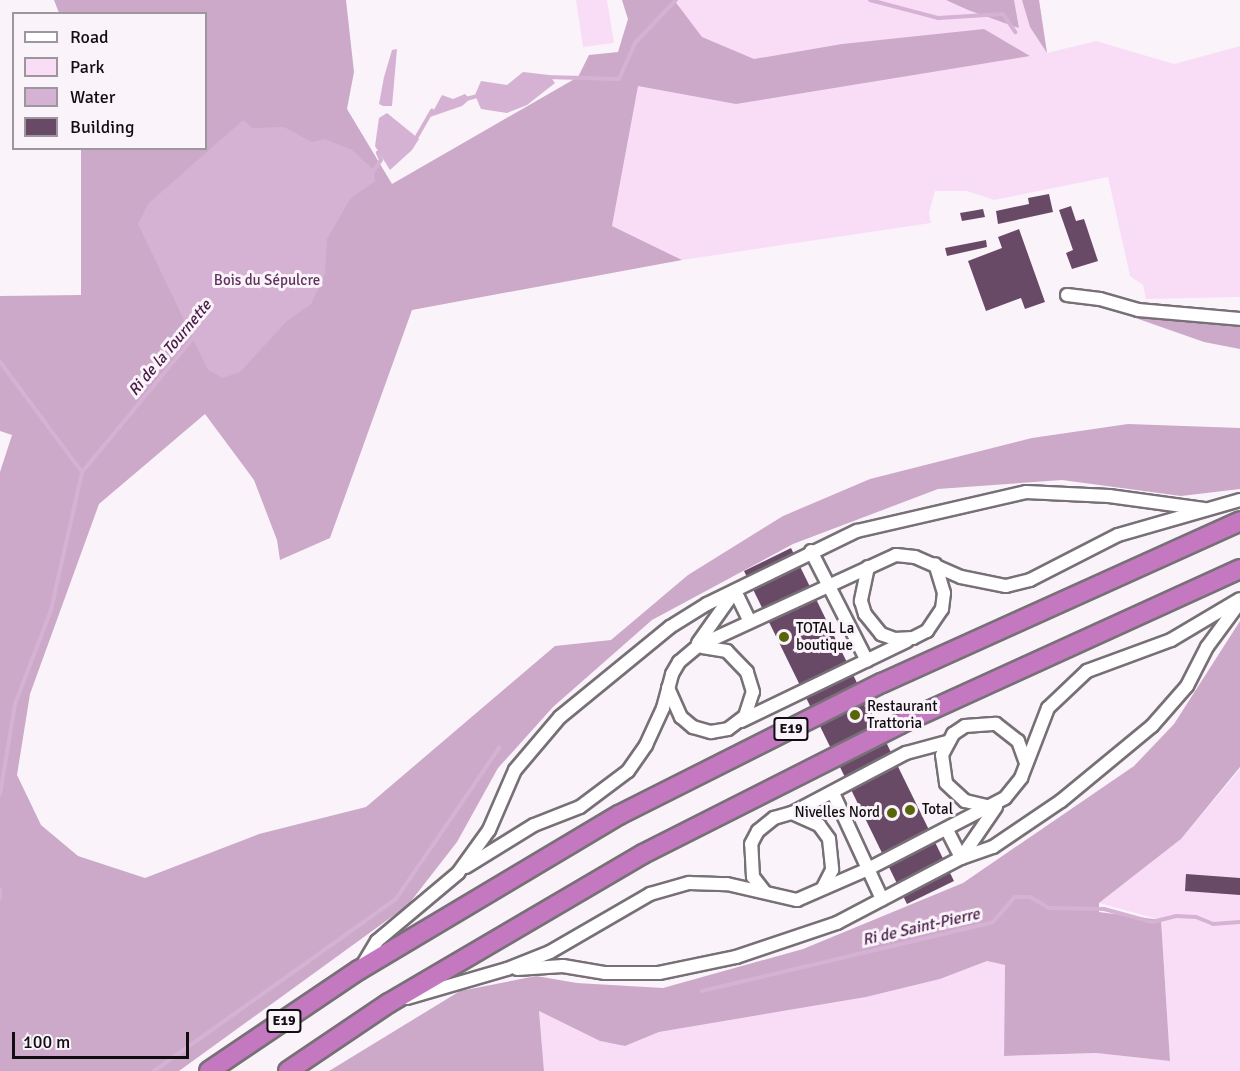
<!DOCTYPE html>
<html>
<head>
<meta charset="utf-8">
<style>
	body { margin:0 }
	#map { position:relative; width:1240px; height:1071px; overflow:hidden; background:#faf3fa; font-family:Signika,sans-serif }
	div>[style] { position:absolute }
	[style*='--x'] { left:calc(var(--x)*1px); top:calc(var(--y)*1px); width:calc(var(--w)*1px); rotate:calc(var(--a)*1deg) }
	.green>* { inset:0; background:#f9ddf7 }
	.forest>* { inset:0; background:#cca9c9 }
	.water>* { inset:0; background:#d5b2d3 }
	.stream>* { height:4px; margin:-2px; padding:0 2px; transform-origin:2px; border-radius:2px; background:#d5b2d3 }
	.building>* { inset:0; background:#684a67 }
	.roads { filter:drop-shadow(2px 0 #777076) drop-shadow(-2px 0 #777076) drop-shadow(0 2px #777076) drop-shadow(0 -2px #777076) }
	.minor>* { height:12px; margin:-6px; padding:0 6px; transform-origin:6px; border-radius:6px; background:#fff }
	.highway>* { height:18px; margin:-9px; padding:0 9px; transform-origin:9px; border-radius:9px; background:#c478c0 }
	.dots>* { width:16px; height:16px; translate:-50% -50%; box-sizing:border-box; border:3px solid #faf3fa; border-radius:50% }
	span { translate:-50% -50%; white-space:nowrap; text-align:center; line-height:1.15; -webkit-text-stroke:6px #faf3fa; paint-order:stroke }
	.shield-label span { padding:2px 4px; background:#faf3fa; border:2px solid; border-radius:4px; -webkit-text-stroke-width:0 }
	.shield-label { font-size:14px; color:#110e11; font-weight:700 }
	.park-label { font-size:15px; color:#5f325d }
	.poi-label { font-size:15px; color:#110e11 }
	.left { translate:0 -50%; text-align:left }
	.right { translate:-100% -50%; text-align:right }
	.water-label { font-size:16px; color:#461b45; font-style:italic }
	.legend { position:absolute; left:12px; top:12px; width:195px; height:138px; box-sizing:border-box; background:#faf3fa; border:2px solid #9d979d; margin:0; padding:8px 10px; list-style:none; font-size:18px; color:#110e11 }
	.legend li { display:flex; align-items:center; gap:12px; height:30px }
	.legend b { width:30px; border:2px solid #9d979d }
	.scale { position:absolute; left:12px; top:1032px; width:177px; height:27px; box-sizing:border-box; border:3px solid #110e11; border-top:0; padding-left:8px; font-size:18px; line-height:21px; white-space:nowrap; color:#110e11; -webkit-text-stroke:4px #faf3fa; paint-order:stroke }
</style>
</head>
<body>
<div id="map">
	<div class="green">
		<div style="clip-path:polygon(576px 0,607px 0,614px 43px,583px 47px)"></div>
		<div style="clip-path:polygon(622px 0,1039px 0,1047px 53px,1096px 41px,1174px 64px,1240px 46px,1240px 297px,1146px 299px,1143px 285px,1130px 276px,1108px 177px,994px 200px,967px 191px,935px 191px,929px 213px,931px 223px,682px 260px,612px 226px,637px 85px,635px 43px)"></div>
		<div style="clip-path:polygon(1240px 769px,1240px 1071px,544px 1071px,539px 1011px,600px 1041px,625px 1046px,659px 1032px,866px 997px,940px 979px,987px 961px,1005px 965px,1004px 1056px,1096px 1053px,1170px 1061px,1161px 920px,1099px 903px,1181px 839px)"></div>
	</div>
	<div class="forest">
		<div style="clip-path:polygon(54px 0,346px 0,354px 72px,347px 109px,392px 184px,578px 77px,589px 55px,618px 52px,628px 19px,622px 0,674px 0,702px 37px,754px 59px,842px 44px,984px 29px,1030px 56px,736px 104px,638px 86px,612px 226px,682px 260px,412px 310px,330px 538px,280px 560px,277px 540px,254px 480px,205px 414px,99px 504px,30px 694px,17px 775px,41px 825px,78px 856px,145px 878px,259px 834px,366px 807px,555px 646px,611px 640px,688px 575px,783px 516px,870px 479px,1032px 438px,1128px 424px,1240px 428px,1240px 489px,1181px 496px,1062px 480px,938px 489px,793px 544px,652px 620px,553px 707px,498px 768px,457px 842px,408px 905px,179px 1071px,0 1071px,0 472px,12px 435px,0 431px,0 296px,81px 295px,81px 149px,206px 148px,206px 14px,59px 13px)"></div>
		<div style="clip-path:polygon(946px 0,1014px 0,1019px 28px,968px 10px)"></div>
		<div style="clip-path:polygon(1022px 0,1039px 0,1047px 53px,1030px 27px)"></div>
		<div style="clip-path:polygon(1127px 315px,1240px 325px,1240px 349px,1204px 342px)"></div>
		<div style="clip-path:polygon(1240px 621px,1240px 767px,1181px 839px,1099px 903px,1099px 912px,1161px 920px,1170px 1061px,1096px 1053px,1004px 1056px,1005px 965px,987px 961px,940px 979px,866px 997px,659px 1032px,625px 1046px,600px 1041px,539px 1011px,544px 1071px,329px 1071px,460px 991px,536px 976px,577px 983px,663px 988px,803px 949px,963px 883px,1134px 766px,1174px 724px)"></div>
	</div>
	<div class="water">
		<div style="clip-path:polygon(397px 49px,392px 106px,383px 106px,379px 104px,384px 77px,392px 50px)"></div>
		<div style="clip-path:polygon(523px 72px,549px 75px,555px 83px,527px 105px,507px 113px,481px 109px,475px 95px,481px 81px,507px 85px)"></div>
		<div style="clip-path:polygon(465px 94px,470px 99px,462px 106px,430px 117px,442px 95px,453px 99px)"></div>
		<div style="clip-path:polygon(387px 113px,419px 139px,412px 150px,390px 170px,375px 146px,379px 118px)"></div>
		<div style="clip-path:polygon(243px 120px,252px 128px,284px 127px,312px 142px,325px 139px,352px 150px,374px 170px,375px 181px,350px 199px,327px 239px,325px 274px,311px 304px,287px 321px,240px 372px,223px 378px,208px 370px,138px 224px,148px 204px)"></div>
	</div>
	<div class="stream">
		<div style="--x:870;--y:0;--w:70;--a:14.8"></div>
		<div style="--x:938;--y:18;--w:65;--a:-3.5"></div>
		<div style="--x:1003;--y:14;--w:22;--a:56"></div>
		<div style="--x:545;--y:77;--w:74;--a:1.5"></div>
		<div style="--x:619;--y:79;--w:39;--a:-66"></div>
		<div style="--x:635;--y:43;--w:59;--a:-46.4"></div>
		<div style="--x:466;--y:99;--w:16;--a:-15"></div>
		<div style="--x:415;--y:140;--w:34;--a:-60"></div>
		<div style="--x:369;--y:171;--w:5;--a:-11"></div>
		<div style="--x:374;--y:170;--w:12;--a:-55"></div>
		<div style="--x:381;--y:160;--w:8;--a:-113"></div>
		<div style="--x:378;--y:153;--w:4;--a:-14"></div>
		<div style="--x:0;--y:362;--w:137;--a:53.3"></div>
		<div style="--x:0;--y:794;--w:91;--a:-80.5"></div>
		<div style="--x:15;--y:704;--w:101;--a:-69"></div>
		<div style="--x:51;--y:610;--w:141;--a:-77.3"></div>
		<div style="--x:82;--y:472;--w:177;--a:-50.3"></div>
		<div style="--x:0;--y:889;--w:9;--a:90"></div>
		<div style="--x:702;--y:991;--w:299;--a:-13.3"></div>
		<div style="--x:993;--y:922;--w:33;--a:-49"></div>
		<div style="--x:1015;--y:897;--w:15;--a:0"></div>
		<div style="--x:1030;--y:897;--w:22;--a:30"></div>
		<div style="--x:1049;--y:908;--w:55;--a:1"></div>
		<div style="--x:1104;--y:909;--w:50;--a:15.2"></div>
		<div style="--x:1152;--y:922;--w:25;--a:-14"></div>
		<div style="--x:1176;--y:916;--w:20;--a:3"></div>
		<div style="--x:1196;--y:917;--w:18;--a:22"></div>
		<div style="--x:1213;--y:924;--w:27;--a:-4"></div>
		<div style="--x:154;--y:1071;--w:297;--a:-35.4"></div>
		<div style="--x:396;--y:899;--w:183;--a:-55.7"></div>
	</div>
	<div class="building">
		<div style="clip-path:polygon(1049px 194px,1053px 212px,998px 224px,996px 211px,1029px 204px,1028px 198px)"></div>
		<div style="clip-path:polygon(1071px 206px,1076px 221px,1084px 219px,1098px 261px,1072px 269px,1066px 253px,1073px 250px,1059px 210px)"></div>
		<div style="clip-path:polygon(983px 209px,985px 217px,962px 221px,960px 213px)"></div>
		<div style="clip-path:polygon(1019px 229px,1045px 302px,1025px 309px,1021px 298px,986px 311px,968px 261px,1002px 248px,998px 237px)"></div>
		<div style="clip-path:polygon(986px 240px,987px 247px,947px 256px,945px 248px)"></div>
		<div style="clip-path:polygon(791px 548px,954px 881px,907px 904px,744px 571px)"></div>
		<div style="clip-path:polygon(1186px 874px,1240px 878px,1240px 895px,1185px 891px)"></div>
	</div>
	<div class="roads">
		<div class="minor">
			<div style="--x:1067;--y:295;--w:33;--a:7"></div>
			<div style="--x:1100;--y:299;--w:40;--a:16"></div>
			<div style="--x:1138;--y:310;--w:102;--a:5"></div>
			<div style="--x:811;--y:551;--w:123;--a:63"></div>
			<div style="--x:868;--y:567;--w:35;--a:102"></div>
			<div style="--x:861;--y:601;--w:14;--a:73"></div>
			<div style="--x:865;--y:614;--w:26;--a:51"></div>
			<div style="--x:881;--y:634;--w:15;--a:20"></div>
			<div style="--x:895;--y:639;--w:18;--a:-3"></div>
			<div style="--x:913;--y:638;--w:16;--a:-27"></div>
			<div style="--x:927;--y:631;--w:27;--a:-56"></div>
			<div style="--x:942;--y:609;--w:16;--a:-83"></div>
			<div style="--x:944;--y:593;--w:30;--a:-107"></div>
			<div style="--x:698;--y:643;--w:64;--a:-54.6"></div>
			<div style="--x:735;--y:591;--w:34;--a:64"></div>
			<div style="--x:668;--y:688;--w:32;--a:66"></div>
			<div style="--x:681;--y:717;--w:16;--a:40"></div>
			<div style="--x:693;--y:727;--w:19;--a:16"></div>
			<div style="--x:711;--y:732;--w:17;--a:-10"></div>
			<div style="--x:728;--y:729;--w:21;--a:-37"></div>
			<div style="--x:745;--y:716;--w:25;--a:-72"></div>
			<div style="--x:753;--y:692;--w:21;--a:-107"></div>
			<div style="--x:747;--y:672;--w:29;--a:-134"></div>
			<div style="--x:727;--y:651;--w:25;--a:-171"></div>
			<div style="--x:741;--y:721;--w:184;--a:-25.7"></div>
			<div style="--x:833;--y:793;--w:117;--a:65.2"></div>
			<div style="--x:991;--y:807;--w:27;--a:-167"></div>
			<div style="--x:965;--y:801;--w:26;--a:-137"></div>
			<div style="--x:946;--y:783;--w:28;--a:-98"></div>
			<div style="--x:942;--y:755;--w:24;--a:-62"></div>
			<div style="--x:953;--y:734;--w:14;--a:-34"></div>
			<div style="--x:965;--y:726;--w:31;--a:-4"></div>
			<div style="--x:996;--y:724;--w:28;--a:38"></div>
			<div style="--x:1018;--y:741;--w:23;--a:70"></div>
			<div style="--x:792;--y:813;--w:129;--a:-27.8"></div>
			<div style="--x:906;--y:753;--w:42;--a:-15"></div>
			<div style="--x:947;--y:830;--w:31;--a:63"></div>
			<div style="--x:961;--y:858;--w:62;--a:-55.5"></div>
			<div style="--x:466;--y:867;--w:80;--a:-31.7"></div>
			<div style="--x:534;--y:825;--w:49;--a:-21.4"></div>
			<div style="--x:580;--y:807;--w:60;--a:-36.9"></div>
			<div style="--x:628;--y:771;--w:32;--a:-55"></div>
			<div style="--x:646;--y:745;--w:41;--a:-65.3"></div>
			<div style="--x:663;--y:708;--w:35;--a:-75"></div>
			<div style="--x:672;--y:674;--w:14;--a:-60"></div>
			<div style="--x:679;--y:662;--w:25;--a:-40"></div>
			<div style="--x:698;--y:646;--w:218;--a:-24.7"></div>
			<div style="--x:896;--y:555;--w:19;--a:6"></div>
			<div style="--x:915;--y:557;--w:50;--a:23.5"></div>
			<div style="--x:961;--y:577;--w:46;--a:11.3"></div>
			<div style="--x:1006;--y:586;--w:25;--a:-14"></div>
			<div style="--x:1030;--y:580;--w:99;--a:-27.1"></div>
			<div style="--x:1118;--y:535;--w:127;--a:-16"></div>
			<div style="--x:764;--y:891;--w:18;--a:-128"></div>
			<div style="--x:753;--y:877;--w:33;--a:-93"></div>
			<div style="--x:751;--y:844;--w:15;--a:-62"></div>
			<div style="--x:758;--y:831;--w:21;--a:-39"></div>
			<div style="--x:774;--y:818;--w:19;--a:-16"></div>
			<div style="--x:792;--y:813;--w:30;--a:24"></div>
			<div style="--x:819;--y:825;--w:17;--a:54"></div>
			<div style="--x:829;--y:839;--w:31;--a:84"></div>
			<div style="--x:832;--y:870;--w:20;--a:117"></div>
			<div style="--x:362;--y:966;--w:29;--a:-59"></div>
			<div style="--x:377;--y:941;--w:106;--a:-40"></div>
			<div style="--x:458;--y:873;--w:53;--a:-54.2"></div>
			<div style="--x:489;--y:830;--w:65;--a:-66.6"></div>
			<div style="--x:515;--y:770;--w:70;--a:-49.7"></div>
			<div style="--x:560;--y:717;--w:142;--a:-39.3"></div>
			<div style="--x:670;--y:627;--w:44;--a:-31.9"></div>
			<div style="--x:707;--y:604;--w:167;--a:-26"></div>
			<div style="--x:857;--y:531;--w:173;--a:-13"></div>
			<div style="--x:1026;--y:492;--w:83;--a:2.8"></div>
			<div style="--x:1109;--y:496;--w:96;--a:7.8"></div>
			<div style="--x:517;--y:969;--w:46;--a:-3.7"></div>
			<div style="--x:563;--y:966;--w:43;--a:9.5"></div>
			<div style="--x:605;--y:973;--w:54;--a:0"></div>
			<div style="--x:659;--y:973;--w:79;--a:-11.7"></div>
			<div style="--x:736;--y:957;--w:107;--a:-18.6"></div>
			<div style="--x:837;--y:923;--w:140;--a:-27.7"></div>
			<div style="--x:961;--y:858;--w:34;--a:-19"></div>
			<div style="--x:993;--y:847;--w:82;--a:-34.1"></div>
			<div style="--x:1061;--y:801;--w:118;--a:-39.5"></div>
			<div style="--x:1152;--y:726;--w:53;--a:-48.8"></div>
			<div style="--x:1187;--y:686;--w:44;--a:-62.9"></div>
			<div style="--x:1207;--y:647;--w:56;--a:-53.7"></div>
			<div style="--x:407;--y:998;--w:104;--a:-16.2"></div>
			<div style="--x:507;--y:969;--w:46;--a:-21.6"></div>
			<div style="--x:550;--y:952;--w:116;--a:-30.1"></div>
			<div style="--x:650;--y:894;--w:41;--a:-15.8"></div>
			<div style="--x:689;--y:883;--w:38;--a:2"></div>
			<div style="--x:727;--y:884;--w:72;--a:12.9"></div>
			<div style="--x:797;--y:900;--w:77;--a:-23.6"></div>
			<div style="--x:868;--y:869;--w:154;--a:-27.4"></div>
			<div style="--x:1005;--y:798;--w:26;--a:-51"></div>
			<div style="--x:1021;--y:778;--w:75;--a:-68.9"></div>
			<div style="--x:1048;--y:708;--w:54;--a:-43.5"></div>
			<div style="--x:1087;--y:671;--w:90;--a:-20.3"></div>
			<div style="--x:1171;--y:640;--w:80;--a:-30.7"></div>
		</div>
		<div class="highway">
			<div style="--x:209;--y:1071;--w:181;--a:-34"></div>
			<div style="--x:359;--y:970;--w:303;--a:-30.8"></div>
			<div style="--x:619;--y:815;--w:294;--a:-26.7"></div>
			<div style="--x:882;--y:683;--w:393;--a:-24.3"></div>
			<div style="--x:288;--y:1071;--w:122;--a:-34"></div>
			<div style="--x:389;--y:1003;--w:294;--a:-30.4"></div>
			<div style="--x:643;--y:854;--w:288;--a:-26.8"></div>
			<div style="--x:900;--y:724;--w:374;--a:-24.5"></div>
		</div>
	</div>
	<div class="dots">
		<div style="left:784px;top:637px;background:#586509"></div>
		<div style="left:855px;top:715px;background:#586509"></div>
		<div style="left:910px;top:810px;background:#586509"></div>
		<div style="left:892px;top:813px;background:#586509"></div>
	</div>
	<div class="shield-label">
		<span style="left:791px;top:729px">E19</span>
		<span style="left:284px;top:1021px">E19</span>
	</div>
	<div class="park-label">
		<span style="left:267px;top:281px">Bois du Sépulcre</span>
	</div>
	<div class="poi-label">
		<span class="left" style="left:796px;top:637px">TOTAL La<br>boutique</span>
		<span class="left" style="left:867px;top:715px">Restaurant<br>Trattoria</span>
		<span class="left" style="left:922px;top:810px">Total</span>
		<span class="right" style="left:880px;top:813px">Nivelles Nord</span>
	</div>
	<div class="water-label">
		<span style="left:170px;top:348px;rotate:-50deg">Ri de la Tournette</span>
		<span style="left:921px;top:927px;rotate:-13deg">Ri de Saint-Pierre</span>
	</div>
	<ul class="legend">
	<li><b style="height:8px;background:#fff"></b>Road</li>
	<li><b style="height:16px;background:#f9ddf7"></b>Park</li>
	<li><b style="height:16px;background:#d5b2d3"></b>Water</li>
	<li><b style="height:16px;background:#684a67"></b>Building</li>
	</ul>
	<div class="scale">100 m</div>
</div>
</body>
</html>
